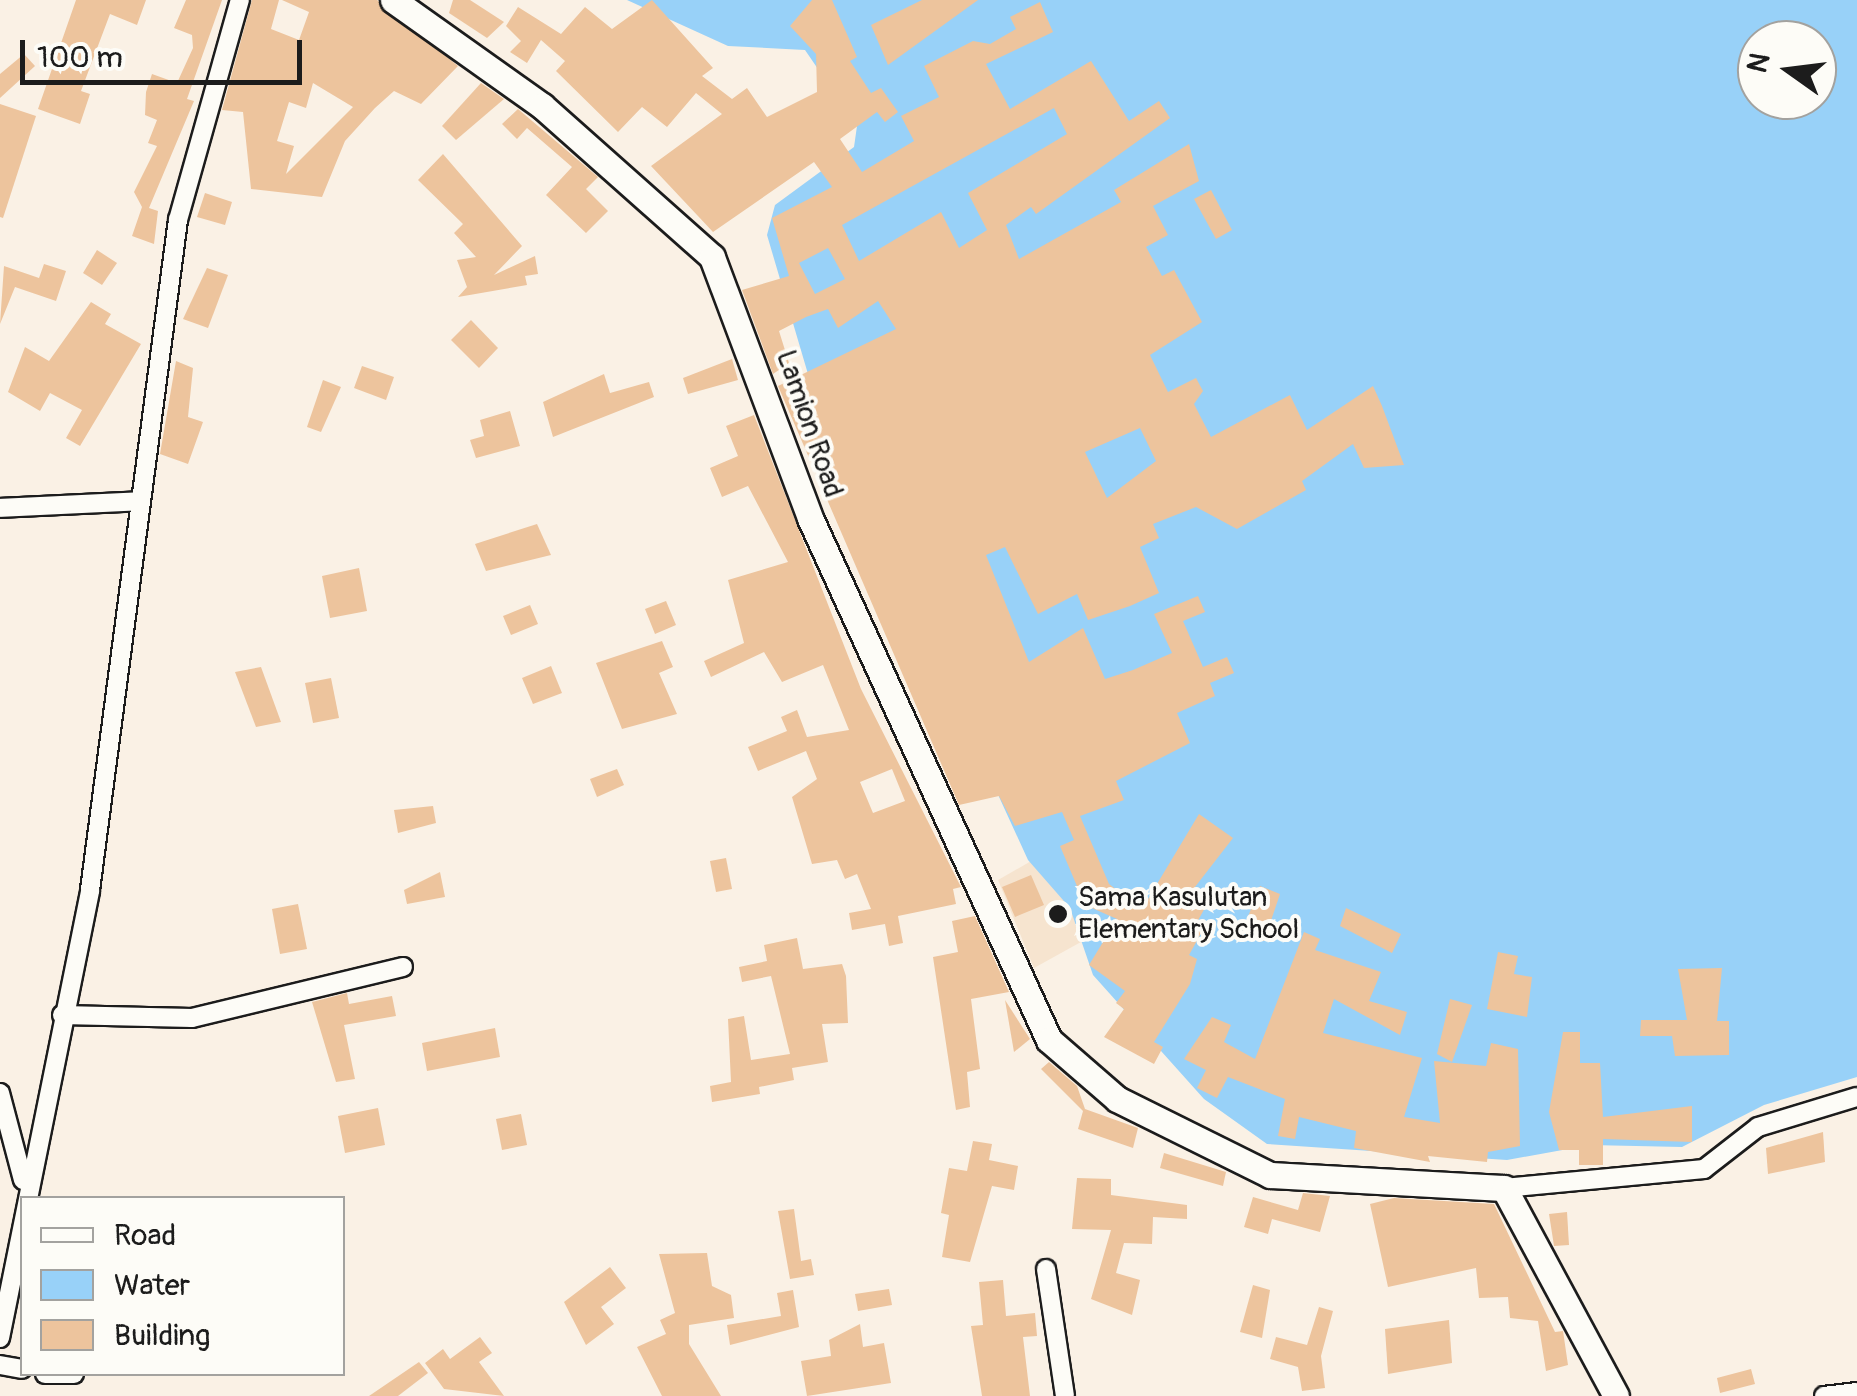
<!DOCTYPE html>
<html>
<head>
<meta charset="utf-8">
<style>
	body { margin:0 }
	#map { position:relative; width:1857px; height:1396px; overflow:hidden; background:#faf1e5; font-family:Pangolin,sans-serif }
	div>[style] { position:absolute }
	[style*='--x'] { left:calc(var(--x)*1px); top:calc(var(--y)*1px); width:calc(var(--w)*1px); rotate:calc(var(--a)*1deg) }
	.built>* { inset:0; background:#f6e4cf }
	.water>* { inset:0; background:#98d1f8 }
	.building>* { inset:0; background:#edc49d }
	.roads { filter:drop-shadow(2px 0 #1c1c1c) drop-shadow(-2px 0 #1c1c1c) drop-shadow(0 2px #1c1c1c) drop-shadow(0 -2px #1c1c1c) }
	.street>* { height:18px; margin:-9px; padding:0 9px; transform-origin:9px; border-radius:9px; background:#fdfcf7 }
	.secondary>* { height:25px; margin:-12.5px; padding:0 12.5px; transform-origin:12.5px; border-radius:12.5px; background:#fdfcf7 }
	.dots>* { width:28px; height:28px; translate:-50% -50%; box-sizing:border-box; border:5px solid #fdfcf7; border-radius:50% }
	span { translate:-50% -50%; white-space:nowrap; text-align:center; line-height:1.15; -webkit-text-stroke:8px #fdfcf7; paint-order:stroke }
	.street-label { font-size:28px; color:#1c1c1c }
	.poi-label { font-size:28px; color:#1c1c1c }
	.left { translate:0 -50%; text-align:left }
	.legend { position:absolute; left:20px; top:1196px; width:325px; height:180px; box-sizing:border-box; background:#fdfcf7; border:2px solid #a3a29f; margin:0; padding:12px 18px; list-style:none; font-size:30px; color:#1c1c1c }
	.legend li { display:flex; align-items:center; gap:20px; height:50px }
	.legend b { width:50px; border:2px solid #a3a29f }
	.north { position:absolute; left:1737px; top:20px; width:100px; height:100px; box-sizing:border-box; background:#fdfcf7; border:2px solid #a3a29f; border-radius:50%; rotate:284deg; font-size:28px; font-weight:700; line-height:40px; text-align:center; color:#1c1c1c }
	.north::after { content:''; display:block; margin:auto; width:35px; height:45px; background:#1c1c1c; clip-path:polygon(50% 0,100% 100%,50% 72%,0 100%) }
	.scale { position:absolute; left:20px; top:40px; width:282px; height:45px; box-sizing:border-box; border:5px solid #1c1c1c; border-top:0; padding-left:12px; font-size:30px; line-height:35px; white-space:nowrap; color:#1c1c1c; -webkit-text-stroke:8px #fdfcf7; paint-order:stroke }
</style>
</head>
<body>
<div id="map">
	<div class="built">
		<div style="clip-path:polygon(1087px 829px,1090px 937px,1034px 968px,998px 880px)"></div>
	</div>
	<div class="water">
		<div style="clip-path:polygon(evenodd,627px 0,1857px 0,1857px 1077px,1764px 1105px,1682px 1147px,1590px 1145px,1507px 1160px,1267px 1144px,1204px 1099px,1093px 975px,1070px 908px,1028px 860px,813px 391px,767px 235px,775px 205px,854px 147px,857px 126px,805px 50px,728px 46px,627px 0,1757px 40px,1817px 40px,1817px 100px,1757px 100px,1757px 40px)"></div>
	</div>
	<div class="building">
		<div style="clip-path:polygon(76px 0,146px 0,137px 25px,110px 14px,81px 91px,90px 94px,80px 124px,38px 109px)"></div>
		<div style="clip-path:polygon(186px 0,222px 0,187px 99px,194px 101px,149px 208px,158px 211px,154px 244px,132px 236px,142px 207px,134px 192px,157px 146px,148px 143px,157px 120px,145px 115px,146px 92px,152px 74px,177px 83px,193px 48px,192px 35px,174px 28px)"></div>
		<div style="clip-path:polygon(evenodd,252px 0,279px 0,271px 29px,299px 40px,309px 12px,282px 0,377px 0,458px 66px,421px 104px,394px 91px,375px 108px,345px 141px,322px 197px,251px 189px,243px 112px,222px 110px,252px 0,313px 83px,353px 107px,286px 174px,294px 146px,277px 141px,289px 102px,306px 108px,313px 83px)"></div>
		<div style="clip-path:polygon(453px 0,470px 0,504px 22px,487px 38px,449px 13px)"></div>
		<div style="clip-path:polygon(evenodd,652px 0,713px 68px,702px 76px,732px 99px,747px 88px,767px 117px,817px 92px,816px 54px,790px 26px,812px 0,832px 0,857px 57px,850px 61px,871px 93px,881px 88px,898px 112px,885px 122px,877px 112px,840px 139px,862px 172px,914px 141px,901px 116px,939px 97px,924px 66px,973px 41px,990px 44px,1016px 29px,1010px 17px,1040px 2px,1053px 32px,986px 64px,1010px 109px,1091px 61px,1129px 121px,1159px 101px,1170px 118px,1036px 214px,1031px 207px,1006px 225px,1019px 259px,1121px 202px,1114px 190px,1189px 144px,1199px 181px,1153px 206px,1168px 235px,1146px 247px,1162px 276px,1174px 270px,1202px 322px,1150px 355px,1168px 392px,1196px 378px,1203px 391px,1194px 404px,1211px 437px,1290px 395px,1307px 430px,1373px 386px,1382px 406px,1404px 465px,1364px 468px,1353px 444px,1302px 481px,1306px 490px,1237px 529px,1196px 507px,1153px 524px,1159px 538px,1140px 547px,1159px 593px,1130px 606px,1088px 620px,1077px 594px,1038px 614px,1005px 547px,986px 555px,1029px 662px,1083px 628px,1105px 679px,1133px 670px,1172px 653px,1154px 614px,1198px 596px,1205px 612px,1183px 621px,1203px 667px,1227px 657px,1234px 673px,1210px 683px,1215px 696px,1177px 713px,1190px 743px,1116px 781px,1124px 800px,1080px 816px,1109px 884px,1142px 909px,1199px 814px,1233px 838px,1188px 896px,1206px 906px,1196px 924px,1204px 928px,1189px 955px,1197px 959px,1190px 984px,1154px 1042px,1163px 1047px,1154px 1064px,1104px 1037px,1124px 1009px,1116px 1003px,1125px 991px,1089px 965px,1117px 919px,1085px 905px,1060px 846px,1074px 840px,1062px 812px,1015px 826px,999px 796px,959px 805px,778px 386px,896px 329px,878px 301px,838px 328px,828px 309px,806px 317px,779px 331px,789px 363px,773px 374px,742px 290px,789px 276px,772px 218px,832px 187px,814px 162px,713px 232px,651px 166px,722px 114px,696px 93px,667px 127px,642px 107px,618px 132px,556px 71px,565px 61px,541px 40px,527px 63px,510px 52px,521px 41px,506px 26px,518px 7px,561px 34px,585px 7px,612px 29px,652px 0,1054px 108px,1067px 134px,968px 193px,987px 230px,959px 248px,941px 212px,859px 261px,842px 225px,1054px 108px,652px 0,828px 248px,845px 279px,815px 294px,799px 263px,828px 248px,652px 0,1140px 428px,1156px 461px,1107px 498px,1085px 452px,1140px 428px)"></div>
		<div style="clip-path:polygon(922px 0,978px 0,888px 65px,871px 25px)"></div>
		<div style="clip-path:polygon(24px 54px,35px 66px,0 98px,0 74px)"></div>
		<div style="clip-path:polygon(481px 83px,504px 99px,456px 140px,442px 126px)"></div>
		<div style="clip-path:polygon(0 104px,36px 116px,3px 218px,0 217px)"></div>
		<div style="clip-path:polygon(518px 109px,598px 177px,586px 189px,608px 211px,586px 233px,546px 195px,572px 167px,527px 128px,517px 139px,502px 124px)"></div>
		<div style="clip-path:polygon(443px 154px,522px 246px,494px 275px,535px 256px,538px 274px,525px 276px,527px 285px,458px 297px,467px 287px,457px 260px,476px 257px,454px 233px,463px 224px,418px 180px)"></div>
		<div style="clip-path:polygon(1211px 190px,1232px 230px,1216px 239px,1194px 199px)"></div>
		<div style="clip-path:polygon(205px 193px,232px 202px,225px 225px,197px 217px)"></div>
		<div style="clip-path:polygon(97px 250px,117px 263px,102px 285px,83px 273px)"></div>
		<div style="clip-path:polygon(44px 264px,66px 271px,56px 301px,15px 287px,0 324px,4px 266px,39px 278px)"></div>
		<div style="clip-path:polygon(207px 268px,228px 275px,208px 328px,183px 319px)"></div>
		<div style="clip-path:polygon(91px 302px,111px 314px,105px 324px,141px 344px,80px 446px,66px 438px,82px 410px,50px 393px,40px 411px,8px 392px,25px 347px,49px 361px)"></div>
		<div style="clip-path:polygon(471px 320px,498px 348px,479px 368px,451px 340px)"></div>
		<div style="clip-path:polygon(732px 359px,738px 380px,688px 394px,683px 378px)"></div>
		<div style="clip-path:polygon(176px 361px,193px 368px,188px 417px,203px 422px,188px 464px,160px 454px)"></div>
		<div style="clip-path:polygon(362px 366px,394px 377px,386px 400px,354px 388px)"></div>
		<div style="clip-path:polygon(604px 374px,610px 393px,649px 382px,654px 397px,553px 437px,543px 402px)"></div>
		<div style="clip-path:polygon(323px 380px,341px 387px,321px 432px,307px 427px)"></div>
		<div style="clip-path:polygon(510px 411px,520px 446px,476px 458px,470px 440px,484px 436px,480px 420px)"></div>
		<div style="clip-path:polygon(evenodd,754px 415px,861px 689px,961px 887px,953px 889px,956px 904px,898px 916px,903px 943px,889px 946px,885px 924px,852px 930px,849px 913px,871px 909px,857px 874px,845px 879px,837px 860px,812px 864px,792px 797px,817px 779px,806px 751px,758px 771px,748px 747px,787px 731px,781px 717px,797px 710px,807px 737px,849px 730px,823px 665px,782px 682px,764px 652px,711px 677px,704px 661px,744px 643px,728px 580px,788px 562px,748px 486px,722px 497px,710px 468px,738px 456px,726px 426px,754px 415px,892px 769px,905px 801px,873px 813px,860px 782px,892px 769px)"></div>
		<div style="clip-path:polygon(537px 524px,551px 555px,486px 571px,475px 544px)"></div>
		<div style="clip-path:polygon(359px 568px,367px 611px,330px 618px,322px 576px)"></div>
		<div style="clip-path:polygon(666px 601px,676px 625px,655px 634px,645px 609px)"></div>
		<div style="clip-path:polygon(530px 605px,538px 624px,511px 635px,503px 616px)"></div>
		<div style="clip-path:polygon(662px 641px,673px 667px,659px 673px,677px 714px,622px 729px,596px 663px)"></div>
		<div style="clip-path:polygon(551px 666px,562px 693px,533px 704px,522px 678px)"></div>
		<div style="clip-path:polygon(261px 667px,281px 722px,256px 727px,235px 672px)"></div>
		<div style="clip-path:polygon(331px 678px,339px 718px,313px 723px,305px 683px)"></div>
		<div style="clip-path:polygon(617px 769px,624px 785px,597px 797px,590px 779px)"></div>
		<div style="clip-path:polygon(433px 806px,436px 823px,398px 833px,394px 810px)"></div>
		<div style="clip-path:polygon(726px 858px,732px 889px,716px 892px,710px 861px)"></div>
		<div style="clip-path:polygon(440px 872px,445px 897px,407px 904px,404px 890px)"></div>
		<div style="clip-path:polygon(1031px 875px,1044px 905px,1015px 917px,1002px 887px)"></div>
		<div style="clip-path:polygon(1260px 886px,1280px 894px,1264px 941px,1242px 932px)"></div>
		<div style="clip-path:polygon(298px 904px,307px 949px,280px 954px,272px 909px)"></div>
		<div style="clip-path:polygon(1346px 908px,1401px 934px,1392px 953px,1340px 926px)"></div>
		<div style="clip-path:polygon(975px 916px,1009px 992px,971px 999px,980px 1069px,967px 1072px,970px 1107px,956px 1110px,933px 957px,958px 952px,952px 921px)"></div>
		<div style="clip-path:polygon(1304px 932px,1320px 939px,1315px 950px,1381px 972px,1369px 1001px,1407px 1012px,1400px 1035px,1334px 999px,1323px 1033px,1422px 1058px,1404px 1117px,1440px 1123px,1434px 1061px,1486px 1066px,1491px 1043px,1518px 1049px,1520px 1146px,1488px 1152px,1487px 1162px,1428px 1156px,1430px 1162px,1354px 1148px,1356px 1131px,1299px 1117px,1295px 1139px,1278px 1136px,1285px 1099px,1228px 1077px,1217px 1098px,1197px 1088px,1206px 1070px,1184px 1059px,1212px 1017px,1231px 1025px,1224px 1042px,1255px 1059px)"></div>
		<div style="clip-path:polygon(797px 938px,803px 969px,842px 964px,846px 976px,848px 1023px,822px 1024px,828px 1062px,792px 1068px,794px 1080px,759px 1087px,760px 1094px,712px 1102px,710px 1086px,731px 1082px,728px 1019px,744px 1016px,751px 1060px,790px 1054px,771px 976px,742px 982px,739px 967px,767px 961px,764px 945px)"></div>
		<div style="clip-path:polygon(1498px 952px,1518px 956px,1514px 974px,1532px 977px,1527px 1017px,1487px 1009px)"></div>
		<div style="clip-path:polygon(1722px 968px,1717px 1021px,1729px 1021px,1729px 1055px,1675px 1056px,1672px 1036px,1640px 1036px,1641px 1020px,1687px 1020px,1678px 969px)"></div>
		<div style="clip-path:polygon(347px 993px,349px 1004px,392px 996px,396px 1016px,344px 1025px,355px 1079px,336px 1082px,312px 1002px)"></div>
		<div style="clip-path:polygon(1450px 999px,1472px 1005px,1452px 1062px,1437px 1054px)"></div>
		<div style="clip-path:polygon(1005px 1000px,1030px 1039px,1014px 1052px)"></div>
		<div style="clip-path:polygon(495px 1028px,500px 1057px,427px 1071px,422px 1043px)"></div>
		<div style="clip-path:polygon(1563px 1032px,1580px 1032px,1580px 1063px,1600px 1063px,1603px 1117px,1692px 1106px,1692px 1142px,1603px 1139px,1603px 1165px,1579px 1165px,1579px 1150px,1559px 1150px,1549px 1112px)"></div>
		<div style="clip-path:polygon(1049px 1062px,1077px 1086px,1085px 1109px,1138px 1128px,1133px 1148px,1078px 1129px,1083px 1111px,1041px 1069px)"></div>
		<div style="clip-path:polygon(378px 1108px,385px 1145px,345px 1153px,338px 1116px)"></div>
		<div style="clip-path:polygon(521px 1114px,527px 1145px,502px 1150px,496px 1119px)"></div>
		<div style="clip-path:polygon(1823px 1132px,1825px 1162px,1768px 1174px,1766px 1148px)"></div>
		<div style="clip-path:polygon(973px 1141px,992px 1144px,989px 1160px,1018px 1166px,1014px 1190px,992px 1186px,970px 1262px,942px 1257px,949px 1215px,941px 1213px,949px 1168px,967px 1171px)"></div>
		<div style="clip-path:polygon(1164px 1153px,1226px 1172px,1223px 1186px,1160px 1168px)"></div>
		<div style="clip-path:polygon(1077px 1178px,1111px 1179px,1111px 1195px,1187px 1205px,1187px 1219px,1153px 1217px,1152px 1244px,1124px 1243px,1116px 1273px,1140px 1280px,1132px 1315px,1091px 1299px,1111px 1230px,1072px 1229px)"></div>
		<div style="clip-path:polygon(1303px 1193px,1330px 1196px,1320px 1232px,1272px 1219px,1268px 1234px,1244px 1227px,1253px 1197px,1298px 1210px)"></div>
		<div style="clip-path:polygon(1394px 1198px,1494px 1204px,1555px 1332px,1563px 1331px,1568px 1365px,1546px 1371px,1538px 1321px,1510px 1318px,1508px 1297px,1479px 1298px,1476px 1268px,1388px 1287px,1370px 1204px)"></div>
		<div style="clip-path:polygon(794px 1209px,801px 1261px,811px 1259px,814px 1275px,790px 1279px,778px 1211px)"></div>
		<div style="clip-path:polygon(1567px 1212px,1569px 1245px,1554px 1246px,1549px 1214px)"></div>
		<div style="clip-path:polygon(707px 1253px,712px 1286px,731px 1295px,734px 1318px,689px 1325px,689px 1344px,721px 1396px,662px 1396px,637px 1347px,666px 1334px,660px 1320px,675px 1313px,659px 1254px)"></div>
		<div style="clip-path:polygon(610px 1267px,626px 1288px,601px 1307px,614px 1324px,586px 1345px,564px 1302px)"></div>
		<div style="clip-path:polygon(1003px 1280px,1006px 1316px,1035px 1313px,1037px 1336px,1023px 1337px,1030px 1396px,982px 1396px,971px 1326px,983px 1325px,979px 1282px)"></div>
		<div style="clip-path:polygon(1253px 1285px,1270px 1290px,1262px 1338px,1240px 1332px)"></div>
		<div style="clip-path:polygon(889px 1289px,892px 1305px,858px 1311px,855px 1294px)"></div>
		<div style="clip-path:polygon(793px 1290px,799px 1327px,730px 1345px,727px 1325px,781px 1316px,777px 1293px)"></div>
		<div style="clip-path:polygon(1319px 1307px,1333px 1311px,1321px 1356px,1325px 1388px,1302px 1391px,1298px 1367px,1270px 1359px,1276px 1337px,1307px 1345px)"></div>
		<div style="clip-path:polygon(1449px 1320px,1452px 1363px,1388px 1374px,1385px 1329px)"></div>
		<div style="clip-path:polygon(860px 1324px,863px 1347px,884px 1343px,891px 1383px,807px 1396px,801px 1361px,831px 1356px,829px 1340px)"></div>
		<div style="clip-path:polygon(480px 1337px,492px 1353px,479px 1362px,504px 1396px,444px 1389px,425px 1363px,443px 1349px,450px 1359px)"></div>
		<div style="clip-path:polygon(419px 1362px,428px 1373px,398px 1396px,369px 1396px)"></div>
		<div style="clip-path:polygon(1751px 1369px,1755px 1384px,1720px 1393px,1717px 1378px)"></div>
	</div>
	<div class="roads">
		<div class="street">
			<div style="--x:0;--y:508;--w:141;--a:-2.8"></div>
			<div style="--x:62;--y:1015;--w:130;--a:1.3"></div>
			<div style="--x:192;--y:1018;--w:217;--a:-13.6"></div>
			<div style="--x:0;--y:1093;--w:90;--a:75.2"></div>
			<div style="--x:1504;--y:1188;--w:201;--a:-5.4"></div>
			<div style="--x:1704;--y:1169;--w:68;--a:-37.9"></div>
			<div style="--x:1758;--y:1127;--w:103;--a:-16.9"></div>
			<div style="--x:1046;--y:1269;--w:128;--a:81.5"></div>
			<div style="--x:0;--y:1338;--w:457;--a:-78.6"></div>
			<div style="--x:90;--y:890;--w:676;--a:-82.52"></div>
			<div style="--x:178;--y:220;--w:229;--a:-74.3"></div>
			<div style="--x:0;--y:1365;--w:22;--a:10"></div>
			<div style="--x:45;--y:1374;--w:29;--a:0"></div>
			<div style="--x:1824;--y:1396;--w:33;--a:-7"></div>
		</div>
		<div class="secondary">
			<div style="--x:393;--y:0;--w:183;--a:35.4"></div>
			<div style="--x:542;--y:106;--w:227;--a:41.6"></div>
			<div style="--x:712;--y:257;--w:279;--a:69.4"></div>
			<div style="--x:810;--y:518;--w:574;--a:65.4"></div>
			<div style="--x:1049;--y:1040;--w:90;--a:40.9"></div>
			<div style="--x:1117;--y:1099;--w:171;--a:26.4"></div>
			<div style="--x:1270;--y:1175;--w:234;--a:3.2"></div>
			<div style="--x:1504;--y:1188;--w:236;--a:61.7"></div>
		</div>
	</div>
	<div class="dots">
		<div style="left:1058px;top:914px;background:#1c1c1c"></div>
	</div>
	<div class="street-label">
		<span style="left:809px;top:424px;rotate:71deg">Lamion Road</span>
	</div>
	<div class="poi-label">
		<span class="left" style="left:1078px;top:914px">Sama Kasulutan<br>Elementary School</span>
	</div>
	<ul class="legend">
	<li><b style="height:12px;background:#fdfcf7"></b>Road</li>
	<li><b style="height:28px;background:#98d1f8"></b>Water</li>
	<li><b style="height:28px;background:#edc49d"></b>Building</li>
	</ul>
	<div class="north">N</div>
	<div class="scale">100 m</div>
</div>
</body>
</html>
